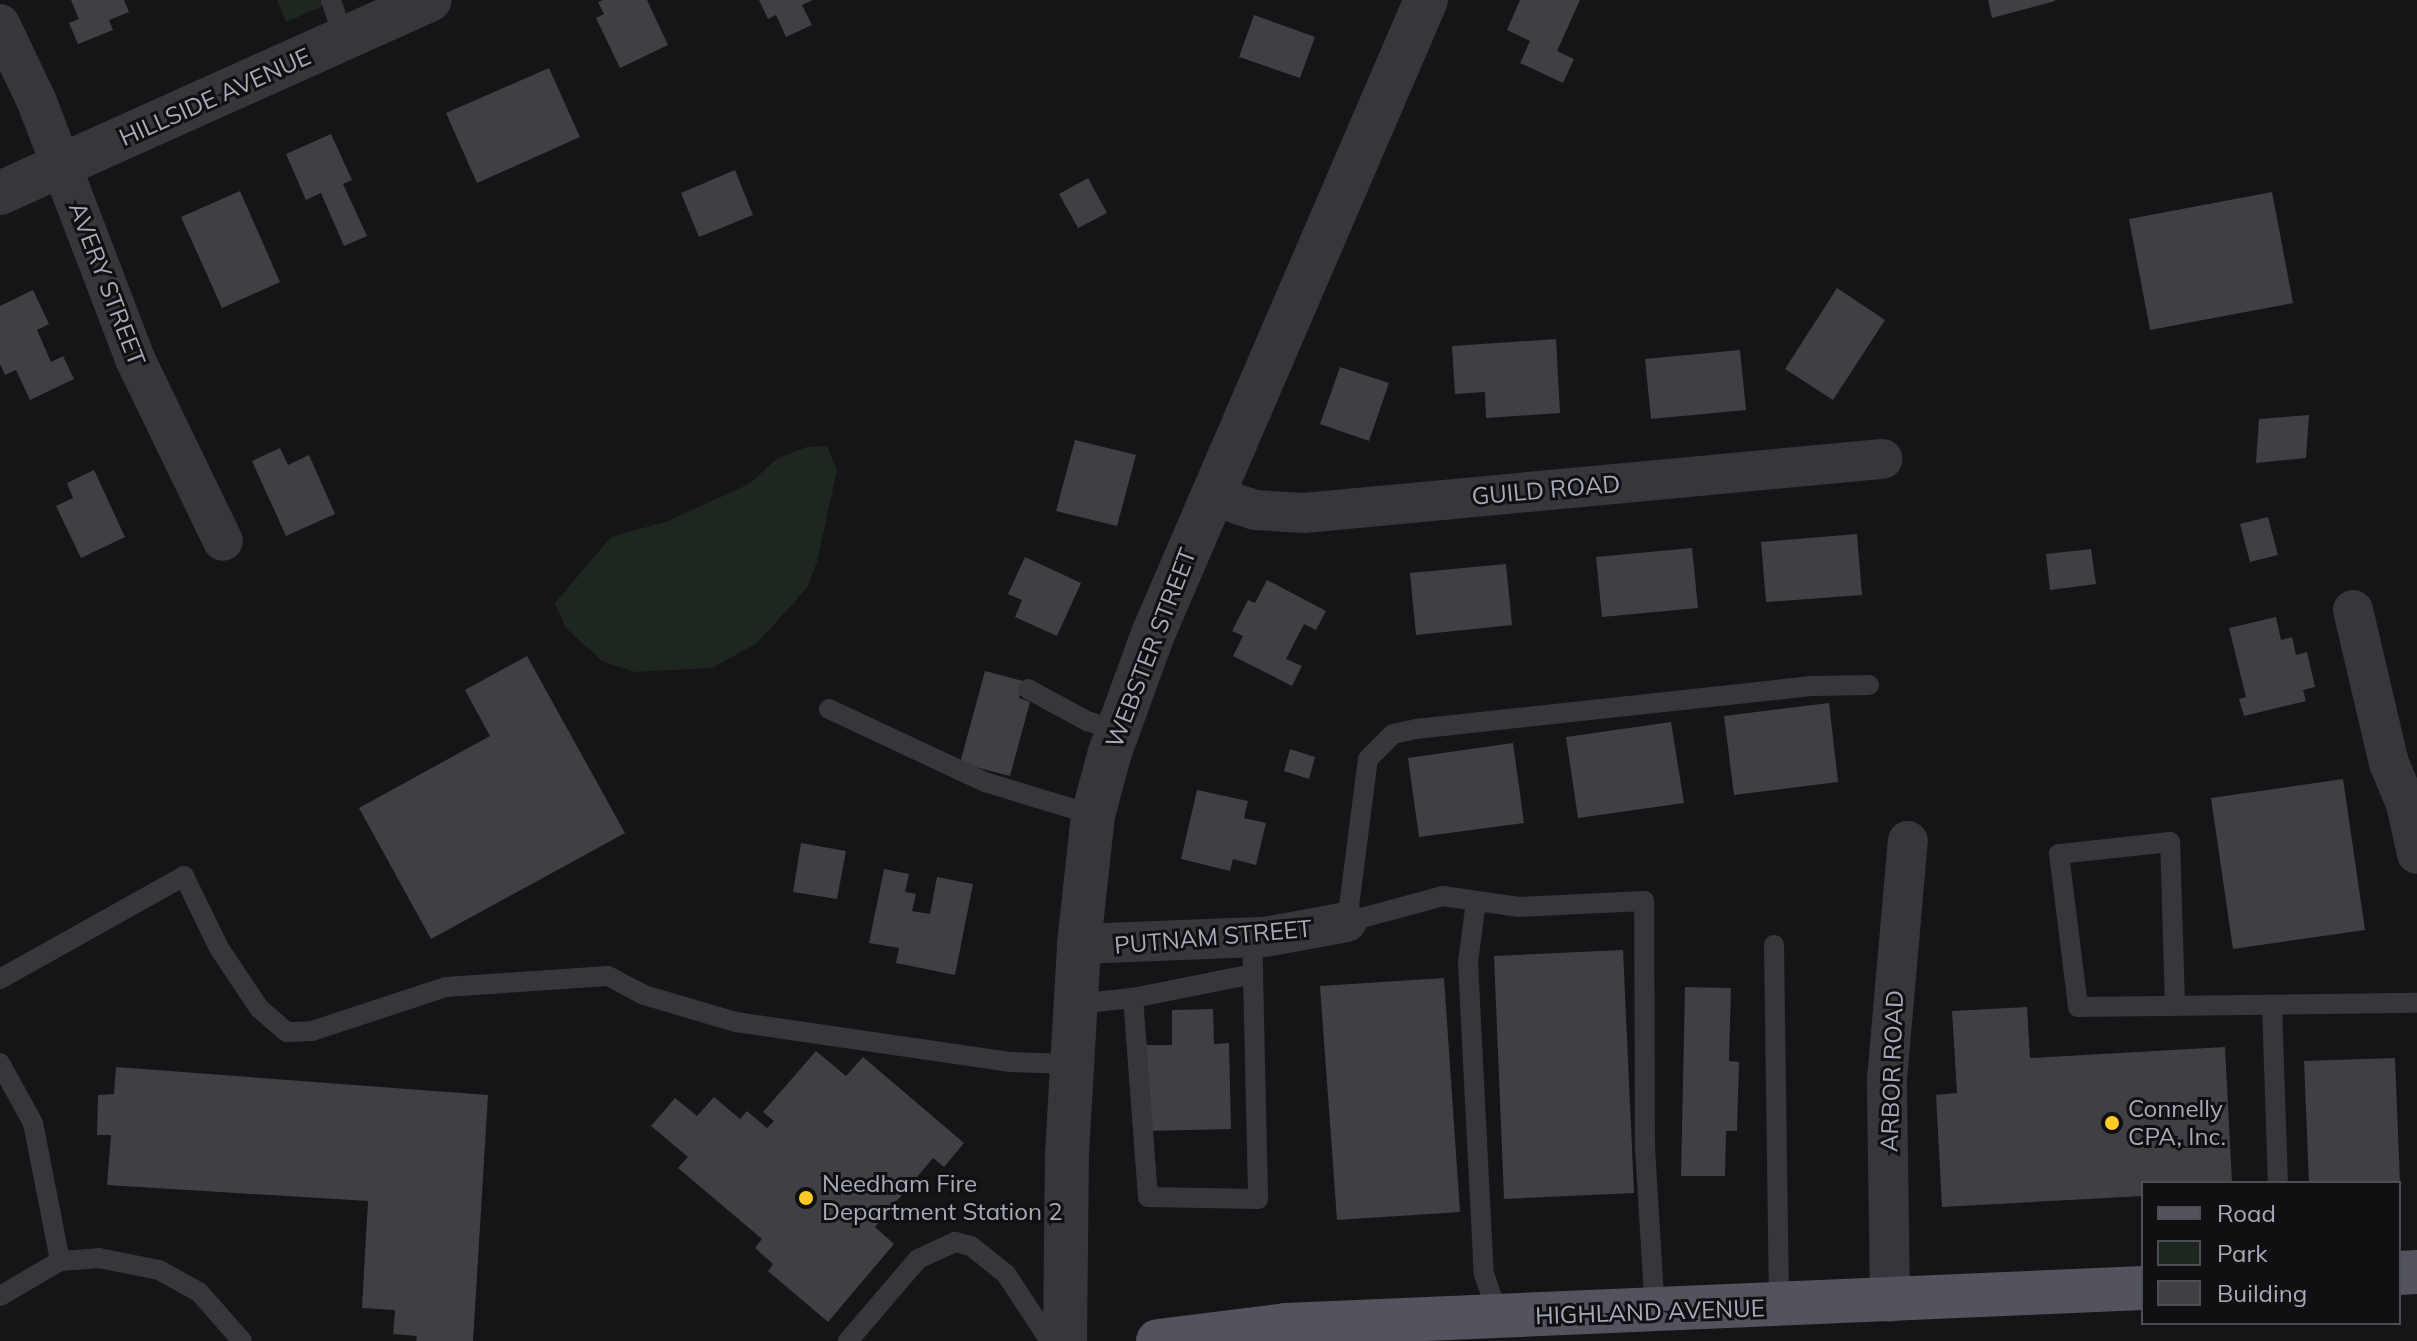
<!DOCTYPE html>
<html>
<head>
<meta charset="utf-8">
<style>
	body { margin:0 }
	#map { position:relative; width:2417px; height:1341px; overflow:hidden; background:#151517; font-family:Mulish,sans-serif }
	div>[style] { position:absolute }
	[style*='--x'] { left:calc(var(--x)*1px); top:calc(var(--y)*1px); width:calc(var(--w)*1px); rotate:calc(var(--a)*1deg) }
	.green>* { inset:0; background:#1d261f }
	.building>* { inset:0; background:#3f3f45 }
	.service>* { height:20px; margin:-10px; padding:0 10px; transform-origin:10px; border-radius:10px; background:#36363d }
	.minor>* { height:40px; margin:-20px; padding:0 20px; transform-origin:20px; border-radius:20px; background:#36363d }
	.tertiary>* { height:44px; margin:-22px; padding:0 22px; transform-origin:22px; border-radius:22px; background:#36363d }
	.primary>* { height:44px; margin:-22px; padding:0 22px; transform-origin:22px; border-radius:22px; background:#52535c }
	.dots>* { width:22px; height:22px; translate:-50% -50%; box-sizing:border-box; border:4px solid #101012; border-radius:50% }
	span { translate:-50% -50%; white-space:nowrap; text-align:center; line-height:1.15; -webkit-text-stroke:6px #101012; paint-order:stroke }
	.street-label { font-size:24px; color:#a6aab9 }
	.poi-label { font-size:24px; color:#a6aab9 }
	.left { translate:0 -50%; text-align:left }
	.legend { position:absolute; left:2141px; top:1181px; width:260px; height:144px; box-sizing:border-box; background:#101012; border:2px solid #4c4e55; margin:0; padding:10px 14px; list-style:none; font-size:24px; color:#a6aab9 }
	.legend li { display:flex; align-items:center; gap:16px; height:40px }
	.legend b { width:40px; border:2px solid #4c4e55 }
</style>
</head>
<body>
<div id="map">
	<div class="green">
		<div style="clip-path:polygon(277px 0,337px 0,286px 22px)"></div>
		<div style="clip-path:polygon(827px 446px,837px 470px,817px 562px,807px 588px,757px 643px,712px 668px,635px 672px,603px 662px,566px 628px,555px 603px,611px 537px,668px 521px,749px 484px,778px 458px,807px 447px)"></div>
	</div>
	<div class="building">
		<div style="clip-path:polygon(71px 0,124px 0,129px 12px,109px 20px,113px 30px,78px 44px,69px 23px,79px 19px)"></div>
		<div style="clip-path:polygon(603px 0,647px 0,668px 45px,620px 68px,596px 18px,604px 14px,598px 2px)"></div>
		<div style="clip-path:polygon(759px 0,813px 0,802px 5px,812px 25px,786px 37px,776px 15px,768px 19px)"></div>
		<div style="clip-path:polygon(1520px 0,1580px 0,1557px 51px,1574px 59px,1563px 83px,1520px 63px,1530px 41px,1507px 30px)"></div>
		<div style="clip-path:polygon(1988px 0,2055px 0,2055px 1px,1992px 18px)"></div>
		<div style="clip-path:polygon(1254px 15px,1315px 37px,1300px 78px,1239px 57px)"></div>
		<div style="clip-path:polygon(549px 68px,580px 137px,477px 183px,446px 113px)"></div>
		<div style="clip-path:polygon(331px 134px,352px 180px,343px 184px,367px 236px,344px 246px,321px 193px,306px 200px,286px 154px)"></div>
		<div style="clip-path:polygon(735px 170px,753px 215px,699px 237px,681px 193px)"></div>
		<div style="clip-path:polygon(1088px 178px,1107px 213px,1078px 228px,1059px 194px)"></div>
		<div style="clip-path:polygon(240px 191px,280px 282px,222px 308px,181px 217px)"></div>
		<div style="clip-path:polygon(2272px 192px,2293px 303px,2150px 330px,2129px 219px)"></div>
		<div style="clip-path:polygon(1837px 288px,1885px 320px,1833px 400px,1785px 369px)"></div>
		<div style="clip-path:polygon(33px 290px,49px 324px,37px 330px,51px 362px,63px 356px,74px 379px,30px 400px,16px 370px,5px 375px,0 364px,0 306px)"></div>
		<div style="clip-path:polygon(1556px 339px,1560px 413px,1486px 418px,1485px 392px,1455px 394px,1452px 346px)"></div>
		<div style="clip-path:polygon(1740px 350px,1746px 410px,1651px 419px,1645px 359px)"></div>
		<div style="clip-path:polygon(1340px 367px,1389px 383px,1369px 441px,1320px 424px)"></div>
		<div style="clip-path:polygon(2309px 415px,2306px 458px,2256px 463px,2259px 419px)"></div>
		<div style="clip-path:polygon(1075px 440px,1136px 455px,1117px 526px,1056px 511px)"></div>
		<div style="clip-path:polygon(280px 448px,288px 465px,309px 455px,335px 514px,286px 536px,252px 461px)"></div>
		<div style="clip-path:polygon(94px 470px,125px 537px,81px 558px,56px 506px,73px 498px,67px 483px)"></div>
		<div style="clip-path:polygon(2268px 517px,2278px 555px,2250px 562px,2240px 524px)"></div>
		<div style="clip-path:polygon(1857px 534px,1862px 595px,1766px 602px,1761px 542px)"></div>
		<div style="clip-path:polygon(1692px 548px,1698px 608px,1602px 617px,1596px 557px)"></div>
		<div style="clip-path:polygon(2091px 549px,2096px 584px,2050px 590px,2046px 554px)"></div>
		<div style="clip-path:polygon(1025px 557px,1081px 583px,1057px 636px,1015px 617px,1022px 600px,1008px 594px)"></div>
		<div style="clip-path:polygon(1506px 564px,1512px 625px,1416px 635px,1410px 573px)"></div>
		<div style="clip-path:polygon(1267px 580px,1326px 611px,1316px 630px,1304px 624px,1286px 659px,1302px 666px,1292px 686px,1233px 656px,1243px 636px,1232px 631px,1248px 600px,1255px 603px)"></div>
		<div style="clip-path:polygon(2276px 617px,2281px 640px,2292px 637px,2296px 655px,2307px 652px,2315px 687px,2303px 690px,2306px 701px,2244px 716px,2239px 699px,2246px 697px,2229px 628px)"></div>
		<div style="clip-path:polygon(527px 656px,625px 833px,431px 939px,359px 808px,490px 736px,465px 690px)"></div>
		<div style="clip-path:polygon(985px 671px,1023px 681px,1019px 698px,1030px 702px,1010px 776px,960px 763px)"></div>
		<div style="clip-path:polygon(1829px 703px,1838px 782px,1734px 795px,1724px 716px)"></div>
		<div style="clip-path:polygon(1671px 722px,1684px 803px,1578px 818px,1566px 737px)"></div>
		<div style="clip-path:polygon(1513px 743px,1524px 823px,1419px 837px,1408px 758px)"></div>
		<div style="clip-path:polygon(1290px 749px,1315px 757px,1309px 779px,1284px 771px)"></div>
		<div style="clip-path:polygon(2343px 779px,2365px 930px,2233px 949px,2211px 798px)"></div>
		<div style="clip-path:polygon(1197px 790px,1248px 801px,1244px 818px,1266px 823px,1256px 865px,1233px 859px,1230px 871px,1181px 859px)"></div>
		<div style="clip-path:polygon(801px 843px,846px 851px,837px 899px,793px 892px)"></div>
		<div style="clip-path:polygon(884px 869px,909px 874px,905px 892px,916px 894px,912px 911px,930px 914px,937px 877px,973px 884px,955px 975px,896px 963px,899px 948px,869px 943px)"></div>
		<div style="clip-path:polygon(1623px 950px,1634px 1193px,1504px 1199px,1494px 956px)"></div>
		<div style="clip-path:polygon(1444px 978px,1460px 1212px,1337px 1220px,1320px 986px)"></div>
		<div style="clip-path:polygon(1685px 987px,1731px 988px,1729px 1061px,1739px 1062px,1737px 1131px,1726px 1131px,1725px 1176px,1681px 1176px)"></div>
		<div style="clip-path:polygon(2027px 1007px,2030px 1058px,2225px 1047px,2232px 1183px,2143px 1183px,2143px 1196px,1942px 1207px,1936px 1095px,1957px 1093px,1952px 1011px)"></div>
		<div style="clip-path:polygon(1213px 1009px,1214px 1044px,1229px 1043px,1231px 1129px,1147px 1131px,1145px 1045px,1172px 1045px,1172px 1010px)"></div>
		<div style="clip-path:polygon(816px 1051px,846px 1076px,863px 1057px,964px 1143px,944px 1167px,933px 1158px,875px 1227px,894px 1244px,828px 1322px,768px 1271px,773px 1264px,755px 1248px,762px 1239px,678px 1168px,688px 1157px,651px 1126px,675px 1098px,697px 1116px,714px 1097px,740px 1119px,747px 1111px,767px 1128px,774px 1121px,763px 1112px)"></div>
		<div style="clip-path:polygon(2395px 1058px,2400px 1183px,2309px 1183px,2304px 1061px)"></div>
		<div style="clip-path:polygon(116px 1067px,488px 1095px,473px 1341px,416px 1341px,417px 1336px,393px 1334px,395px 1310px,362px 1308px,368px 1201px,107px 1185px,111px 1135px,97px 1135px,98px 1095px,114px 1094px)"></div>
	</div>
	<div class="service">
		<div style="--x:331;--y:0;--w:41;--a:71.6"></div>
		<div style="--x:1028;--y:689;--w:67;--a:28.5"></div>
		<div style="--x:1087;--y:721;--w:31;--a:17"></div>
		<div style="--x:829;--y:709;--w:172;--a:25.1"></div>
		<div style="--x:985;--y:782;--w:113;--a:17"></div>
		<div style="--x:1476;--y:901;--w:63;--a:97.4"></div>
		<div style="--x:1468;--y:963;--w:311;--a:87.1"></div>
		<div style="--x:1484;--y:1274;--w:46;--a:71.2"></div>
		<div style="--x:1252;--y:938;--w:36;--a:88"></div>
		<div style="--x:1253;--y:974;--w:225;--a:88.7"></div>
		<div style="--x:1258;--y:1199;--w:110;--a:-179"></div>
		<div style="--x:1148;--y:1197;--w:200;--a:-94.3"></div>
		<div style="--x:1133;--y:998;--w:122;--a:-11.3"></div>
		<div style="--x:1774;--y:945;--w:362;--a:89.2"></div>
		<div style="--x:0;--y:979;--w:211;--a:-29.2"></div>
		<div style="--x:184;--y:876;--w:80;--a:64.1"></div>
		<div style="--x:219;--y:948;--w:72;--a:56.3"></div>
		<div style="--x:259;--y:1008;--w:37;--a:41"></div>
		<div style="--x:287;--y:1032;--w:25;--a:-2"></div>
		<div style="--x:312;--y:1031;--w:141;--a:-18.2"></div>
		<div style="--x:446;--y:987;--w:162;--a:-3.9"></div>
		<div style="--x:608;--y:976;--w:41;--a:27.8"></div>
		<div style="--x:644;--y:995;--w:96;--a:16.4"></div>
		<div style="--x:736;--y:1022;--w:278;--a:8.3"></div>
		<div style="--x:1011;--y:1062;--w:60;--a:1.9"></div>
		<div style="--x:1075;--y:1004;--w:58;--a:-5.9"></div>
		<div style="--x:2272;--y:1005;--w:178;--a:88.1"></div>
		<div style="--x:2175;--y:1006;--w:164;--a:-91.7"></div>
		<div style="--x:2170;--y:842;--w:112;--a:173.8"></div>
		<div style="--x:2059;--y:854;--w:154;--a:82.9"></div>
		<div style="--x:2078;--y:1007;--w:339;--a:-0.7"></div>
		<div style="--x:0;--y:1063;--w:68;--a:61.2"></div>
		<div style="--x:33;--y:1123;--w:141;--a:78.9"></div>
		<div style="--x:60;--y:1261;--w:69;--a:149.7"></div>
		<div style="--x:60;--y:1261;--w:39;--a:-4"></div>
		<div style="--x:99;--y:1258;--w:61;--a:11.3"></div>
		<div style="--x:159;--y:1270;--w:46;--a:28.8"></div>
		<div style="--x:199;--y:1292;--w:65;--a:48.7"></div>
		<div style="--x:1655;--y:1312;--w:165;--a:-93.5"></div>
		<div style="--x:1645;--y:1147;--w:246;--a:-90.2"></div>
		<div style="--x:1644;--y:901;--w:125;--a:177.3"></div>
		<div style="--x:1519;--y:907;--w:77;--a:-171.8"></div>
		<div style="--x:1443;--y:896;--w:99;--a:164.8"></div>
		<div style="--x:1347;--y:922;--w:164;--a:-82.7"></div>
		<div style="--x:1368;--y:759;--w:35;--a:-45"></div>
		<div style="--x:1393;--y:734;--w:24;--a:-12"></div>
		<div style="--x:1416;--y:729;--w:400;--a:-6.2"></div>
		<div style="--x:1814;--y:686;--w:55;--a:-1"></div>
		<div style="--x:848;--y:1341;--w:108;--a:-49.5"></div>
		<div style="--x:918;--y:1259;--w:41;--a:-24.7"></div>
		<div style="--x:955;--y:1242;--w:16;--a:14"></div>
		<div style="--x:971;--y:1246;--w:45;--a:38.7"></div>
		<div style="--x:1006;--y:1274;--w:80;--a:56.7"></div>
	</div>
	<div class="minor">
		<div style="--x:0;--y:24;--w:86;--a:64.6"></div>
		<div style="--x:37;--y:102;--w:275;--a:69.1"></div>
		<div style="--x:135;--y:359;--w:202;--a:64.2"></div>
		<div style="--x:1213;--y:496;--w:44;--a:18.4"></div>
		<div style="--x:1255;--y:510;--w:49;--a:3.5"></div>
		<div style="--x:1304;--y:513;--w:581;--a:-5.34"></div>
		<div style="--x:2353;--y:610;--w:157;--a:76.8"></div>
		<div style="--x:2389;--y:763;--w:44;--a:67.5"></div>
		<div style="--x:2406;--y:804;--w:51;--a:77.6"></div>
		<div style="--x:1079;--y:944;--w:186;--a:-2.2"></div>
		<div style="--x:1265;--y:937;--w:83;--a:-10.4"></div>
		<div style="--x:1890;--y:1302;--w:223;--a:-90.8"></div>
		<div style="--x:1887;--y:1079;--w:239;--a:-85"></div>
	</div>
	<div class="tertiary">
		<div style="--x:0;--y:193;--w:471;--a:-24.2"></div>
		<div style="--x:1065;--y:1341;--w:187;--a:-89.4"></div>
		<div style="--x:1067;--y:1154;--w:210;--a:-86.7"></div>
		<div style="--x:1079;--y:944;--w:130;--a:-83.8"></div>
		<div style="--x:1093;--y:815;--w:65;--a:-74.9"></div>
		<div style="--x:1110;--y:752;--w:126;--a:-70"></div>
		<div style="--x:1153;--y:634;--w:690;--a:-66.7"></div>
	</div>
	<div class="primary">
		<div style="--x:2399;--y:1273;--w:18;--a:-3"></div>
		<div style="--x:1158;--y:1341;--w:129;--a:-7.1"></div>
		<div style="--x:1286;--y:1325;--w:858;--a:-2.47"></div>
	</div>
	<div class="dots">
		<div style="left:2112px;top:1123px;background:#ffc926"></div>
		<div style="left:806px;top:1198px;background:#ffc926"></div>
	</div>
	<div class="street-label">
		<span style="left:215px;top:97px;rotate:-24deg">HILLSIDE AVENUE</span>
		<span style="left:107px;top:284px;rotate:69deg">AVERY STREET</span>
		<span style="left:1546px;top:490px;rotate:-5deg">GUILD ROAD</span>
		<span style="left:1151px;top:648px;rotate:-69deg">WEBSTER STREET</span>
		<span style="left:1213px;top:937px;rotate:-5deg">PUTNAM STREET</span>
		<span style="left:1892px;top:1071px;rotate:-88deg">ARBOR ROAD</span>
		<span style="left:1650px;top:1312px;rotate:-2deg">HIGHLAND AVENUE</span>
	</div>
	<div class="poi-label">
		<span class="left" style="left:2128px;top:1123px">Connelly<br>CPA, Inc.</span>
		<span class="left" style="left:822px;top:1198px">Needham Fire<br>Department Station 2</span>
	</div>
	<ul class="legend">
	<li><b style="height:10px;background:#52535c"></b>Road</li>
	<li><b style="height:22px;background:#1d261f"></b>Park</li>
	<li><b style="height:22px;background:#3f3f45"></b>Building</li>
	</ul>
</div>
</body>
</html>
